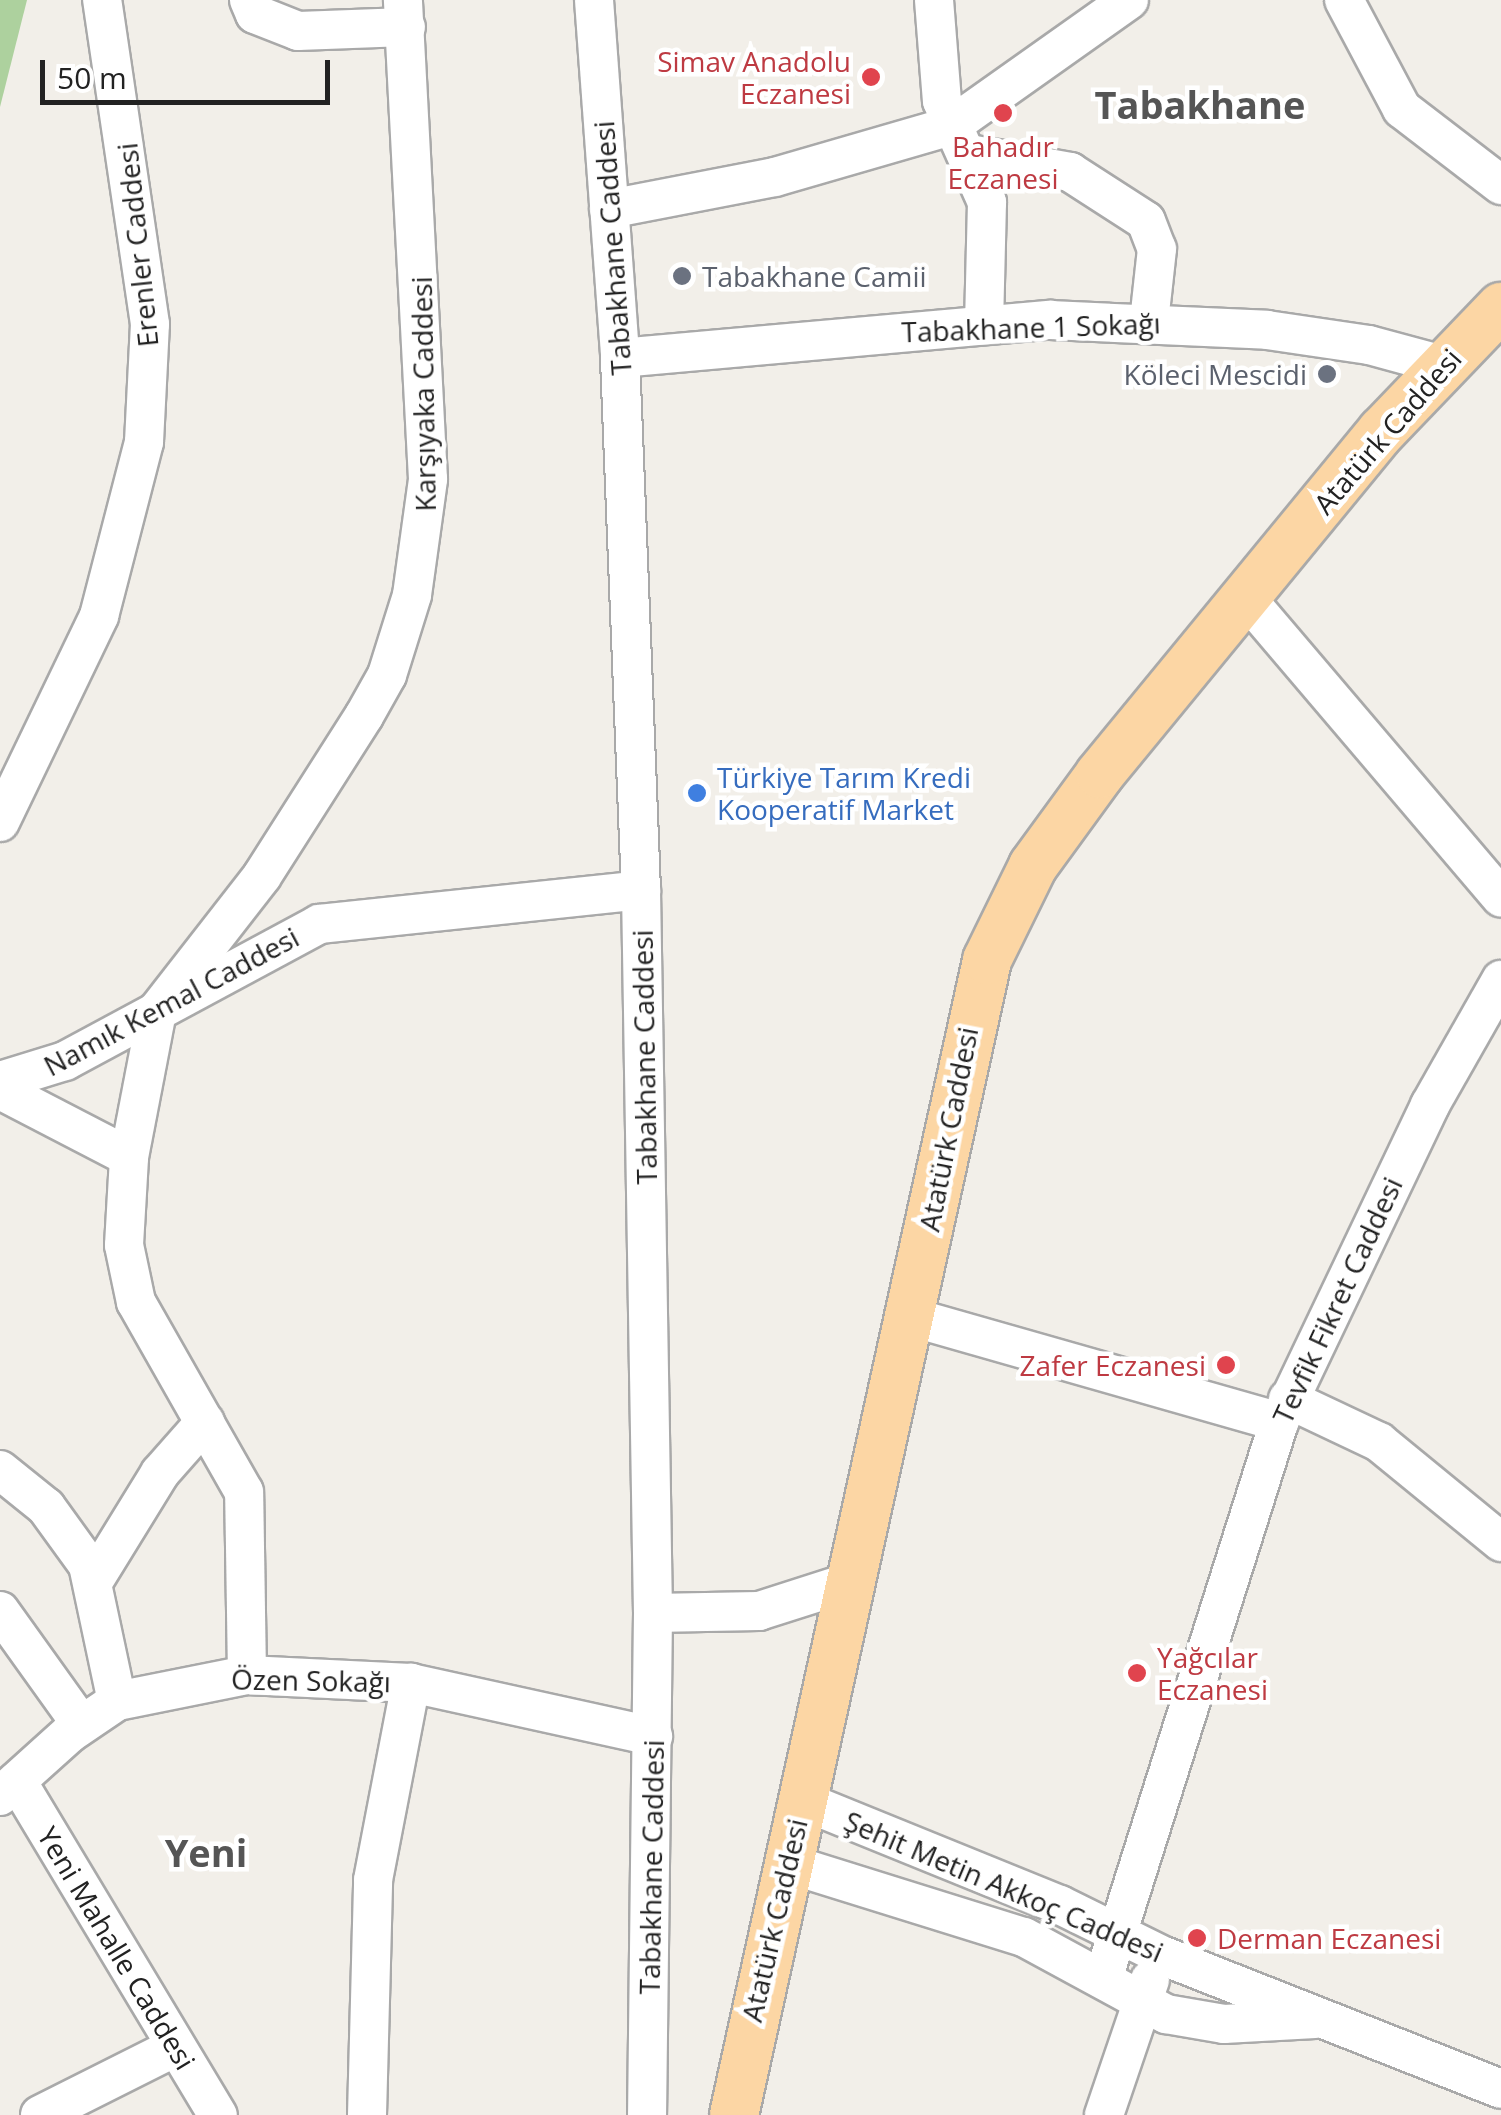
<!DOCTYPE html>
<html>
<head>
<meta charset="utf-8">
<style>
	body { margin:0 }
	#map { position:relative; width:1501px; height:2115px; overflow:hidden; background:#f2efe9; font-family:"Open Sans",sans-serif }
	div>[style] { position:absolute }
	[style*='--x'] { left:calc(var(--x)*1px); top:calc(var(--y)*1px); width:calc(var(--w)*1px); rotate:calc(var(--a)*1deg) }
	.forest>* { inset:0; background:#add19e }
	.roads { filter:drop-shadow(2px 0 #a9a9a9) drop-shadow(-2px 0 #a9a9a9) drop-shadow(0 2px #a9a9a9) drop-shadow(0 -2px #a9a9a9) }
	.minor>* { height:38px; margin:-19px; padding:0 19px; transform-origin:19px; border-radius:19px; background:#fff }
	.major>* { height:48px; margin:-24px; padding:0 24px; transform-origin:24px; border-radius:24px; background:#fcd6a4 }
	.dots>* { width:28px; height:28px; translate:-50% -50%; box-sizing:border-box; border:5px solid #fff; border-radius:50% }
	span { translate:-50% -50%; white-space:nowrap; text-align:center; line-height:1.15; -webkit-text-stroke:9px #fff; paint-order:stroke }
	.health-label { font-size:28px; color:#be3a42 }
	.right { translate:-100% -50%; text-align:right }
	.left { translate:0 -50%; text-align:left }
	.street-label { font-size:28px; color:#222 }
	.worship-label { font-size:28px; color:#5b616d }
	.shop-label { font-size:28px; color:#366cbe }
	.district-label { font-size:38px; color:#555; font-weight:700 }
	.scale { position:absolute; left:40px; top:60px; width:290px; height:45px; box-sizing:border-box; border:5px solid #222; border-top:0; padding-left:12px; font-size:30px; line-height:35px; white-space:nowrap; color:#222; -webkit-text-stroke:8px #fff; paint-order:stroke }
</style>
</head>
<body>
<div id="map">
	<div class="forest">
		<div style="clip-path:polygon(0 0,27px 0,0 107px)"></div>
	</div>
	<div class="roads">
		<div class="minor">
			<div style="--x:249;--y:0;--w:15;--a:67"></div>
			<div style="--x:255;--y:14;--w:46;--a:21.6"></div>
			<div style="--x:298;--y:31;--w:108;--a:-2.1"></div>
			<div style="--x:594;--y:0;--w:359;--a:85.8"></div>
			<div style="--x:620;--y:358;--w:532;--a:87.74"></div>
			<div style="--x:641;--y:890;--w:723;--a:89.05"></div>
			<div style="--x:653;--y:1613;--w:502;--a:90.68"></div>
			<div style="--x:934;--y:0;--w:101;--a:85.5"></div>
			<div style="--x:942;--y:101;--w:111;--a:66"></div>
			<div style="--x:987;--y:202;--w:120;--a:91.4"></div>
			<div style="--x:1344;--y:0;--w:123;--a:62"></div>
			<div style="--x:1402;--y:109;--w:125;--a:37.5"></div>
			<div style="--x:969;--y:154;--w:103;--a:10.1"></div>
			<div style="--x:1070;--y:172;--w:90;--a:32.8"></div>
			<div style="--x:1146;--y:221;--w:30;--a:69"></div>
			<div style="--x:1157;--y:249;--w:73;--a:96.3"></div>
			<div style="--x:609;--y:209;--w:169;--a:-10.9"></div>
			<div style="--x:775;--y:177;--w:183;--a:-16.2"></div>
			<div style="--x:951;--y:126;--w:218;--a:-35.3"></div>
			<div style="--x:620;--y:358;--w:432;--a:-5.1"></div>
			<div style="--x:1050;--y:320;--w:217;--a:2.6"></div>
			<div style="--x:1267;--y:330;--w:103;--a:8.4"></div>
			<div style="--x:1369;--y:345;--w:73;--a:15.2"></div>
			<div style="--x:1247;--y:599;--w:392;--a:49.6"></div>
			<div style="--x:0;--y:822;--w:229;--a:-64.3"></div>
			<div style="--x:99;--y:616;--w:180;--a:-75.5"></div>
			<div style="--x:144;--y:442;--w:118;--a:-87.1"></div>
			<div style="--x:150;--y:324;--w:328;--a:-98.4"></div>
			<div style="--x:0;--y:1081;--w:68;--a:-17.1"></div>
			<div style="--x:65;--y:1061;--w:289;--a:-28.3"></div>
			<div style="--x:319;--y:924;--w:324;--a:-6"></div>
			<div style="--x:0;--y:1090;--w:145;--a:27.4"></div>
			<div style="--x:911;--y:1317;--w:383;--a:15.9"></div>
			<div style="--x:1288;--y:1399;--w:101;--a:25.3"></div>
			<div style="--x:1379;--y:1442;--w:158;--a:39.3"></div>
			<div style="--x:0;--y:1470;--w:59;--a:38.8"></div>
			<div style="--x:46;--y:1507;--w:72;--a:54.1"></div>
			<div style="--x:88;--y:1565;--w:139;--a:78"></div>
			<div style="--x:93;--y:1582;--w:128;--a:-58.4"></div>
			<div style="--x:160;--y:1473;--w:68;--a:-48.6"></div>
			<div style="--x:0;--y:1611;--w:139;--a:54.4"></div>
			<div style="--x:653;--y:1613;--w:106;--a:-1.1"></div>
			<div style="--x:759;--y:1611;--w:99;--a:-17.7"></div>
			<div style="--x:247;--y:1675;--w:183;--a:-90.9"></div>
			<div style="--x:244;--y:1492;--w:219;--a:-119.6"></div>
			<div style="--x:136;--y:1302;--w:58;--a:-101.9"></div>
			<div style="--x:124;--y:1245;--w:88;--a:-86.7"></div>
			<div style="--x:129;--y:1157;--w:149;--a:-79.1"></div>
			<div style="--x:157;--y:1011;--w:171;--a:-52.1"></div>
			<div style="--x:262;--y:876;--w:190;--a:-57.5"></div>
			<div style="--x:364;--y:716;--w:47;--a:-60.7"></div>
			<div style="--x:387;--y:675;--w:84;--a:-72.6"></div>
			<div style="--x:412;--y:595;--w:117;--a:-82.1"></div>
			<div style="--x:428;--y:479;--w:480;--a:-93"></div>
			<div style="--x:17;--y:1781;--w:390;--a:59"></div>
			<div style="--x:0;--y:1796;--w:94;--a:-42"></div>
			<div style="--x:70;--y:1733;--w:57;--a:-34.2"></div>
			<div style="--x:117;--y:1701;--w:133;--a:-11.3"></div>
			<div style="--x:247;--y:1675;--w:164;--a:2.8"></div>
			<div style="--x:411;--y:1683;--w:248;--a:12.4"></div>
			<div style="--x:801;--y:1800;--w:279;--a:22.1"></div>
			<div style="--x:1060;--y:1905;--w:113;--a:26.3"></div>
			<div style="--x:1161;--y:1955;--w:365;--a:21.5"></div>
			<div style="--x:786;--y:1863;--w:249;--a:17.3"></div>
			<div style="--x:1024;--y:1937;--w:162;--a:28.5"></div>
			<div style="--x:1166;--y:2014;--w:59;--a:9.8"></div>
			<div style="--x:1224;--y:2024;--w:91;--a:-3.1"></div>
			<div style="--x:1103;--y:1979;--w:584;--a:-72.46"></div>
			<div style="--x:1279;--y:1422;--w:351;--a:-64.5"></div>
			<div style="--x:1430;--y:1105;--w:144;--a:-60.4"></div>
			<div style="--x:40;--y:2115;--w:151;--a:-26.7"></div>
			<div style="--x:367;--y:2115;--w:235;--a:-88.5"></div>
			<div style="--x:373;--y:1880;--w:201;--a:-79.1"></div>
			<div style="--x:1104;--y:2115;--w:143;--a:-71.2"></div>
		</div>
		<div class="major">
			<div style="--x:734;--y:2115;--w:1182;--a:-77.64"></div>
			<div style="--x:987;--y:960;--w:105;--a:-63.9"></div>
			<div style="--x:1033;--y:866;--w:114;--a:-53.9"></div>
			<div style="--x:1100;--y:774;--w:444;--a:-50.6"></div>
			<div style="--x:1382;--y:431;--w:172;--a:-46.2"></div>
		</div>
	</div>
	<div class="dots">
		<div style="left:871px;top:77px;background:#e0444e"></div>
		<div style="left:1003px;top:113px;background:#e0444e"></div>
		<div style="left:682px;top:276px;background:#6b7280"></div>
		<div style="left:1327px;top:374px;background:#6b7280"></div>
		<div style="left:697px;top:793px;background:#3f7fe0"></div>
		<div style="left:1226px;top:1365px;background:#e0444e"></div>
		<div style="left:1137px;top:1673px;background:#e0444e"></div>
		<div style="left:1197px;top:1938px;background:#e0444e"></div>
	</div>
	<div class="health-label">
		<span class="right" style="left:851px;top:77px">Simav Anadolu<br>Eczanesi</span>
		<span style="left:1003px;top:162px">Bahadır<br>Eczanesi</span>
		<span class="right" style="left:1206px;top:1365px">Zafer Eczanesi</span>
		<span class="left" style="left:1157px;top:1673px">Yağcılar<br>Eczanesi</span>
		<span class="left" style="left:1217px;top:1938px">Derman Eczanesi</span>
	</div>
	<div class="street-label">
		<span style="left:137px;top:245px;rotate:-96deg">Erenler Caddesi</span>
		<span style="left:612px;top:248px;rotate:-94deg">Tabakhane Caddesi</span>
		<span style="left:1031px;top:327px;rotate:-2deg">Tabakhane 1 Sokağı</span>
		<span style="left:423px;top:394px;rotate:-91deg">Karşıyaka Caddesi</span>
		<span style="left:1387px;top:431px;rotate:-49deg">Atatürk Caddesi</span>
		<span style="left:171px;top:1001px;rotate:-28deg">Namık Kemal Caddesi</span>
		<span style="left:644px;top:1057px;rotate:-91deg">Tabakhane Caddesi</span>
		<span style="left:948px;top:1129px;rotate:-79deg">Atatürk Caddesi</span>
		<span style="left:1337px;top:1300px;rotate:-65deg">Tevfik Fikret Caddesi</span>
		<span style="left:311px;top:1680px;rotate:1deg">Özen Sokağı</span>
		<span style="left:651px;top:1867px;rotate:-89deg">Tabakhane Caddesi</span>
		<span style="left:1004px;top:1886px;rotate:23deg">Şehit Metin Akkoç Caddesi</span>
		<span style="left:774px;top:1920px;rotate:-77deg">Atatürk Caddesi</span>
		<span style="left:117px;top:1948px;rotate:59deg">Yeni Mahalle Caddesi</span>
	</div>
	<div class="worship-label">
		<span class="left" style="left:702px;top:276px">Tabakhane Camii</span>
		<span class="right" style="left:1307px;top:374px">Köleci Mescidi</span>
	</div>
	<div class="shop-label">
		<span class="left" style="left:717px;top:793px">Türkiye Tarım Kredi<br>Kooperatif Market</span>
	</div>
	<div class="district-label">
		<span style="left:1200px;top:105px">Tabakhane</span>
		<span style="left:206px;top:1853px">Yeni</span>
	</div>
	<div class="scale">50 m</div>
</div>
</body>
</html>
